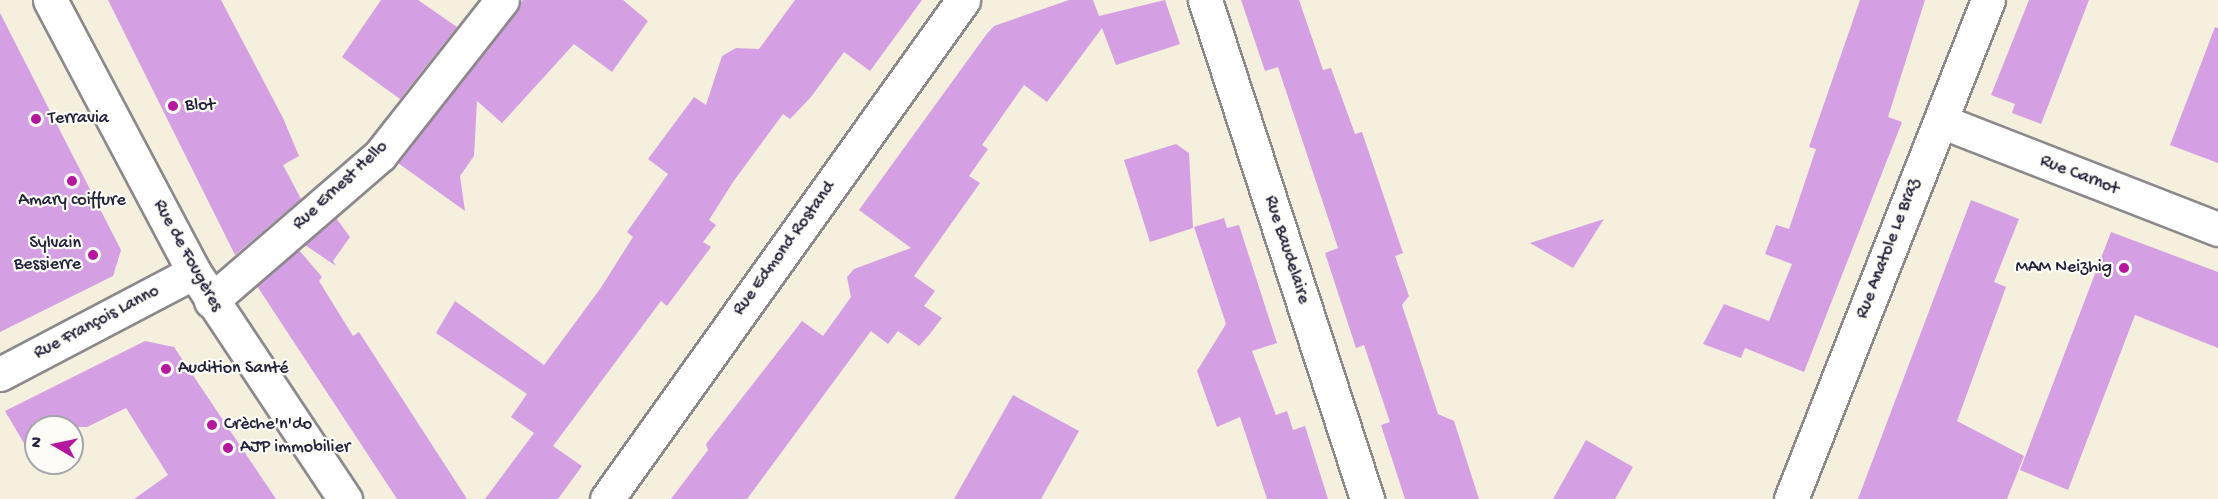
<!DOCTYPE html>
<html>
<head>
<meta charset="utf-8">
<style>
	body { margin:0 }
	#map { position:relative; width:2218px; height:499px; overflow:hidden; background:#f5efdd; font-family:"Gochi Hand",sans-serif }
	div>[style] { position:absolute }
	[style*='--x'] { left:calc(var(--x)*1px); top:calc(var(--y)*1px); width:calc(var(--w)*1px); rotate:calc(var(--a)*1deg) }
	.building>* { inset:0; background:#d4a0e3 }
	.roads { filter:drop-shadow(2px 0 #8c888c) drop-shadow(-2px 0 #8c888c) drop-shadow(0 2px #8c888c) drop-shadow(0 -2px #8c888c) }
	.street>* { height:33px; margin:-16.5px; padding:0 16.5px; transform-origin:16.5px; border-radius:16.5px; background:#fff }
	.secondary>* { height:33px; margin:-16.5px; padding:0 16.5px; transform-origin:16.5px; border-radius:16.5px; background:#fff }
	.primary>* { height:33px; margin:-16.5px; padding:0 16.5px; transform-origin:16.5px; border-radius:16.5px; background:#fff }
	.dots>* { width:16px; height:16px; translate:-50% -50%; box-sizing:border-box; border:3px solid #fdfcf7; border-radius:50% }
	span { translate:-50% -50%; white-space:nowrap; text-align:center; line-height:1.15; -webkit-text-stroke:4.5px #fdfcf7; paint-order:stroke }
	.poi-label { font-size:18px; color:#22223b }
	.left { translate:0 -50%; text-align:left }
	.right { translate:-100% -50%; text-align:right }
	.street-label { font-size:18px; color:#22223b }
	.north { position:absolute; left:24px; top:415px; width:60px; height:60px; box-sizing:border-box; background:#fdfcf7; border:2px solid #a5a5ac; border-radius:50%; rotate:279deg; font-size:16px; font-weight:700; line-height:24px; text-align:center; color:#22223b }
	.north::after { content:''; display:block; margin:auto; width:21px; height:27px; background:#b5179e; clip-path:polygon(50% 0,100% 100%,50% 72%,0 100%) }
</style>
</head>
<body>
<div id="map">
	<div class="building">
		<div style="clip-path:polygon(108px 0,221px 0,283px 118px,299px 156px,283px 165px,301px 199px,235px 255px)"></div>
		<div style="clip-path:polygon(381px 0,418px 0,457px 27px,400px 99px,342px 57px)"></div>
		<div style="clip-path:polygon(523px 0,623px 0,648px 21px,612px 72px,574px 44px,502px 123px,477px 101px,474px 156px,460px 176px,465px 211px,398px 163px)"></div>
		<div style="clip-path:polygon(795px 0,922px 0,870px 71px,844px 52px,811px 97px,790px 119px,783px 114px,733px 182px,709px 220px,716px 225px,703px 242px,711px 247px,667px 306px,661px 301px,553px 446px,582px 466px,558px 499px,485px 499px,534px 433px,511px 417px,527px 394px,436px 333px,455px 301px,544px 365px,600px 289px,633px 237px,627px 232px,668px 174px,648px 159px,694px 97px,706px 105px,722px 56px,736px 48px,759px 49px)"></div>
		<div style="clip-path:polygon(1069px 0,1093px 0,1099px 16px,1165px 0,1180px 44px,1116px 65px,1102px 28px,1047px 102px,1024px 85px,982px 145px,988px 149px,969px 176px,980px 183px,914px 276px,935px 291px,924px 306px,942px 318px,929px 335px,919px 346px,898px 331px,888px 344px,871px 331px,747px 499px,671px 499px,708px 450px,706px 444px,802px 321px,823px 336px,851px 297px,847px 277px,854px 269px,911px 248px,859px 210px,986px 35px,994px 26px)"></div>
		<div style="clip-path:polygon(1241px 0,1299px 0,1323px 70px,1331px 68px,1355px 134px,1362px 132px,1403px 253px,1395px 256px,1409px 296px,1402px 305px,1438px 414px,1454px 421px,1479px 499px,1405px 499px,1381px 425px,1390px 422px,1364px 345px,1356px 348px,1325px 253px,1338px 248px,1278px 67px,1265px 71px)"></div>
		<div style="clip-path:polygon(1860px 0,1925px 0,1888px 117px,1902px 122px,1804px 372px,1745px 348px,1741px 358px,1703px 344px,1724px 304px,1769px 321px,1792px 264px,1765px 254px,1776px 225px,1789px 229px,1816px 149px,1809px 147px)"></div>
		<div style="clip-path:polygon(2029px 0,2089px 0,2041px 124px,2012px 113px,2015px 104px,1991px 95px)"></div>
		<div style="clip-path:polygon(0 13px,121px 250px,113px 276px,0 332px)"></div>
		<div style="clip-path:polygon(2215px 27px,2218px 28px,2218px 163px,2170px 145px)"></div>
		<div style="clip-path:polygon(1176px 144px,1189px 153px,1193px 228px,1150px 242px,1124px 160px)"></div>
		<div style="clip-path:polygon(1971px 200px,2019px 219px,1994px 282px,2006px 287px,1957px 421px,2024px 456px,2007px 499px,1858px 499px)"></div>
		<div style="clip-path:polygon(336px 218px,350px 237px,333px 261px,336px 266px,305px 245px)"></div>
		<div style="clip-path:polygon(1224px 218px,1227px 228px,1239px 225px,1277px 343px,1252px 351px,1276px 415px,1287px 411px,1293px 430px,1305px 426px,1328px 499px,1267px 499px,1240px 417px,1217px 427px,1197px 371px,1226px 324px,1194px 227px)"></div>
		<div style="clip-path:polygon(1604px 219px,1573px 268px,1530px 243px)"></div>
		<div style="clip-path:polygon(2111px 232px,2218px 272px,2218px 348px,2135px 315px,2068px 490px,2020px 470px)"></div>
		<div style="clip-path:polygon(299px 250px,322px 277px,319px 281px,353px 336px,359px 332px,467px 499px,397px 499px,257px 286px)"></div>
		<div style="clip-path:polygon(145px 341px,174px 347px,276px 499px,134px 499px,168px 475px,126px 408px,87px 427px,36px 427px,36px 439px,25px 445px,5px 411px)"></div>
		<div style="clip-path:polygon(1013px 395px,1079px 431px,1041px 499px,954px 499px)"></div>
		<div style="clip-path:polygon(1586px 440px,1633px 467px,1615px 499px,1553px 499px)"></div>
	</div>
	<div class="roads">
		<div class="street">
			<div style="--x:1205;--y:0;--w:525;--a:72.01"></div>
			<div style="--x:1941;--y:121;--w:297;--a:21.3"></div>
			<div style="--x:211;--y:301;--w:223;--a:-40.8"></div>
			<div style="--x:380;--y:155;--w:197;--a:-51.8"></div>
			<div style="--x:0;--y:374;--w:219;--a:-27.7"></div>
			<div style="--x:607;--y:499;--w:613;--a:-54.49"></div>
		</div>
		<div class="secondary">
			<div style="--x:1791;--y:499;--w:536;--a:-68.46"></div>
		</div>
		<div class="primary">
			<div style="--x:50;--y:0;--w:308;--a:62.1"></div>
			<div style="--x:194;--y:272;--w:273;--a:56.4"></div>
		</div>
	</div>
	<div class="dots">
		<div style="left:173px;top:106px;background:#b5179e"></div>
		<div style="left:36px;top:119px;background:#b5179e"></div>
		<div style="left:72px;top:181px;background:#b5179e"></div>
		<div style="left:93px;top:255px;background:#b5179e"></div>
		<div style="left:2124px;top:268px;background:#b5179e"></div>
		<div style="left:166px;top:369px;background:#b5179e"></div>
		<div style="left:212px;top:425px;background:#b5179e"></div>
		<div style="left:228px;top:448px;background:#b5179e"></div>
	</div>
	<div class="poi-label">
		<span class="left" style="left:185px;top:106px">Blot</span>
		<span class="left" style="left:48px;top:119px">Terravia</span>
		<span style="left:72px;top:201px">Amary coiffure</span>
		<span class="right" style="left:81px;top:255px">Sylvain<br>Bessierre</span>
		<span class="right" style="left:2112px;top:268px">MAM Neizhig</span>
		<span class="left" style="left:178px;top:369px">Audition Santé</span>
		<span class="left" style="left:224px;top:425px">Crèche'n'do</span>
		<span class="left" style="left:240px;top:448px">AJP immobilier</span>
	</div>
	<div class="street-label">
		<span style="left:2079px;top:176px;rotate:21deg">Rue Carnot</span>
		<span style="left:341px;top:186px;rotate:-43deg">Rue Ernest Hello</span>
		<span style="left:785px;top:249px;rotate:-54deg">Rue Edmond Rostand</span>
		<span style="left:1889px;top:249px;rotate:-69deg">Rue Anatole Le Braz</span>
		<span style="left:1286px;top:250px;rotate:72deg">Rue Baudelaire</span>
		<span style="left:187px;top:256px;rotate:61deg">Rue de Fougères</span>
		<span style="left:97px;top:323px;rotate:-28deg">Rue François Lanno</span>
	</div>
	<div class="north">N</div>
</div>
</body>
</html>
